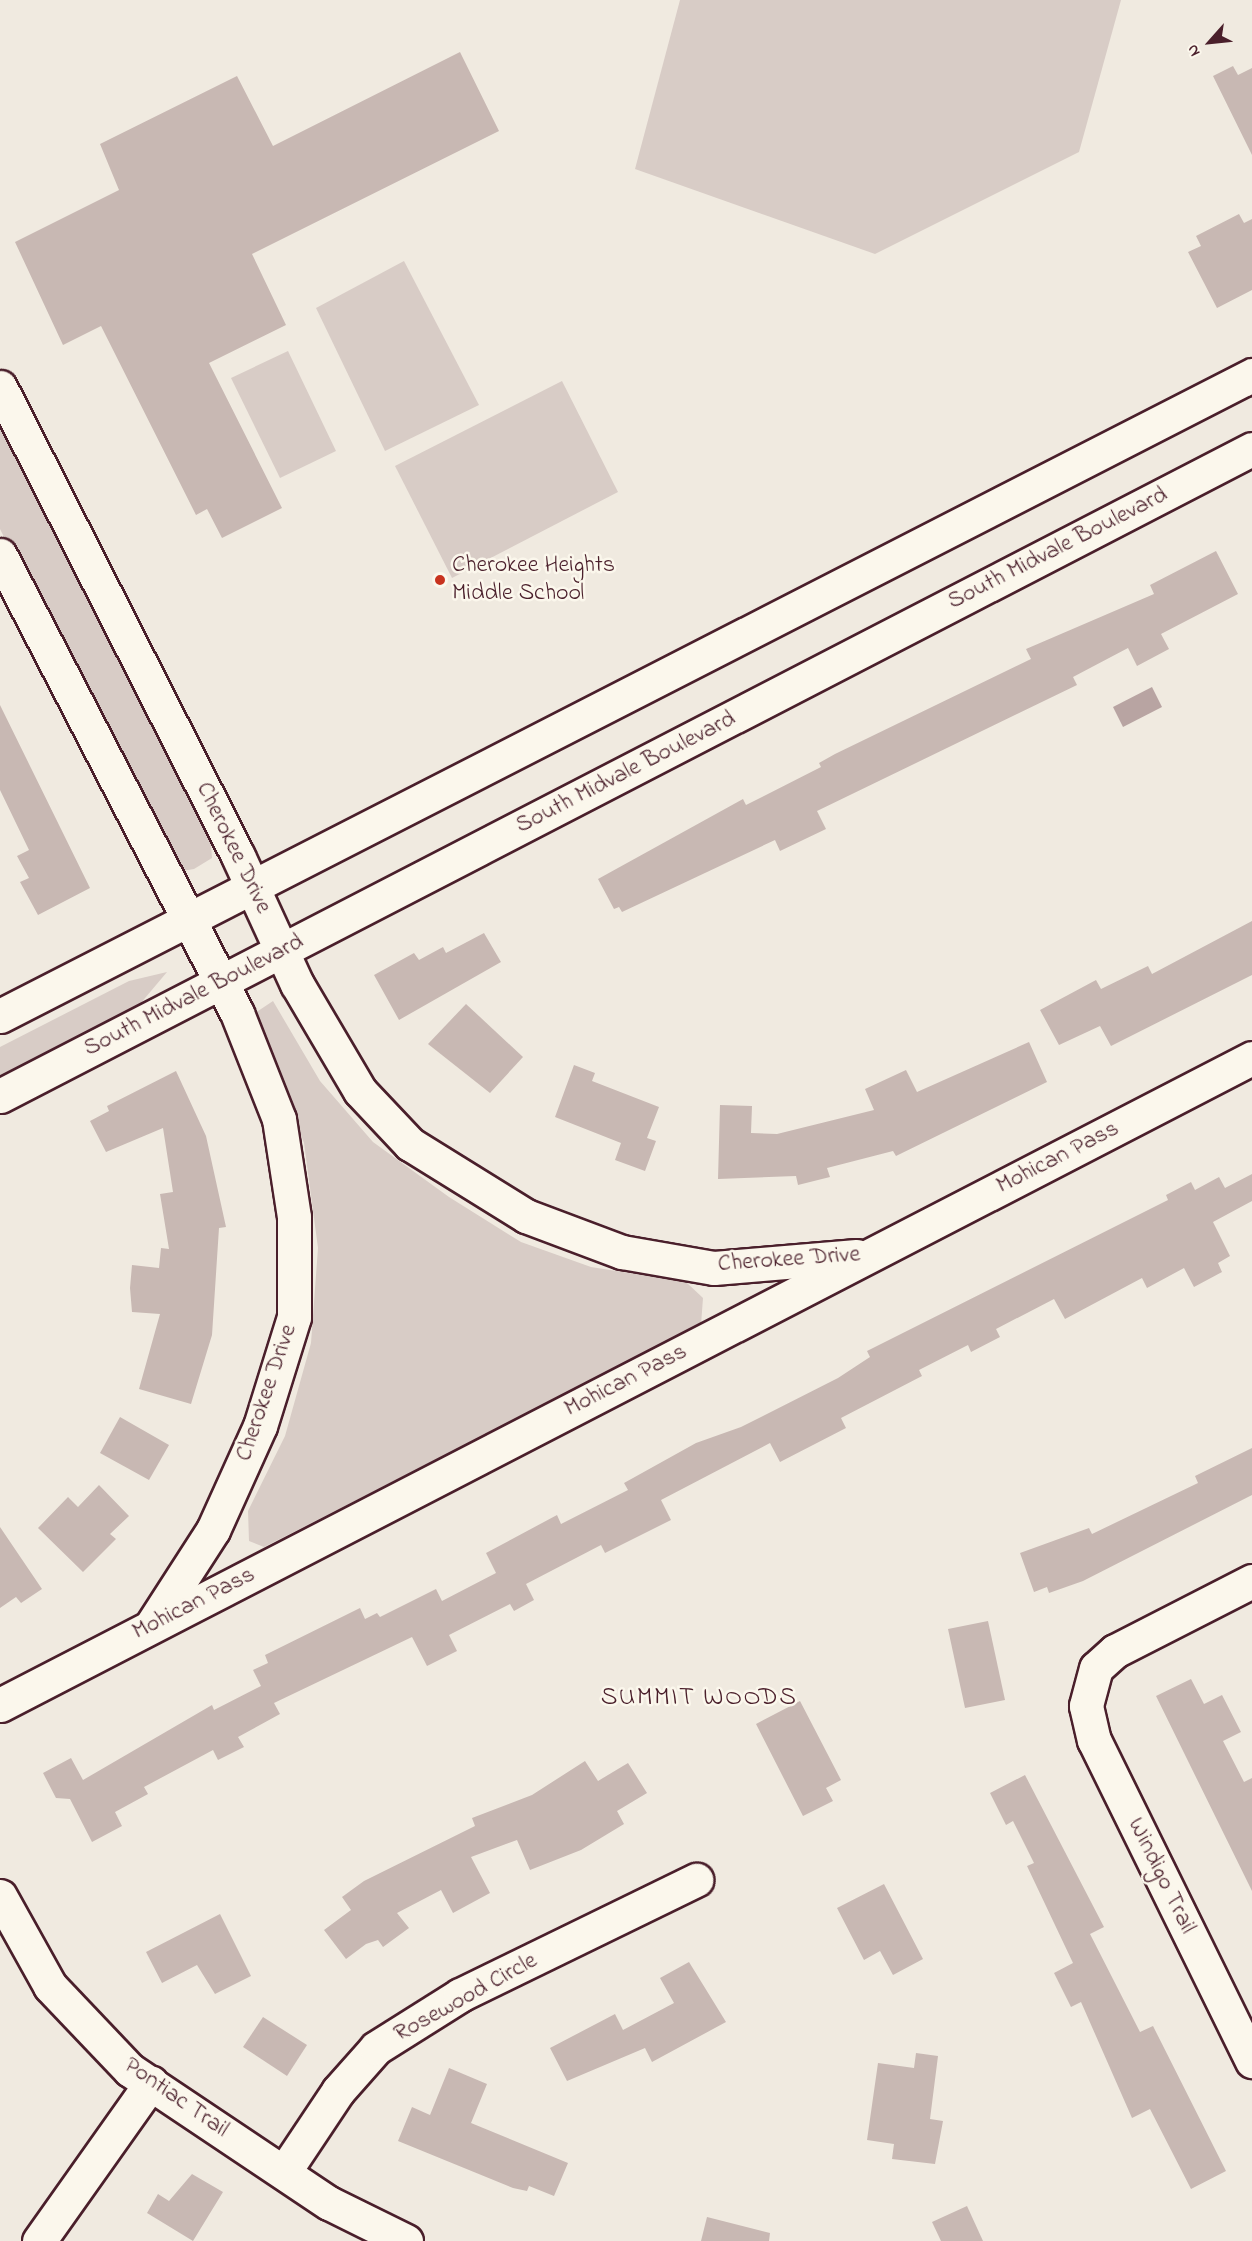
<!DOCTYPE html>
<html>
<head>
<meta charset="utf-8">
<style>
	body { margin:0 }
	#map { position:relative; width:1252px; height:2241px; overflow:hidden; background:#f0eae0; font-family:"Indie Flower",sans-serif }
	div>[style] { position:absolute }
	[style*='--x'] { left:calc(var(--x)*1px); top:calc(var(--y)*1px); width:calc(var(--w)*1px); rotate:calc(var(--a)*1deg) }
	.green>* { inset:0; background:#d8ccc6 }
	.water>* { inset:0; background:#b8a4a2 }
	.building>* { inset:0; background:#c8b8b3 }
	.roads { filter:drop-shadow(2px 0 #4a1f2b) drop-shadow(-2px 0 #4a1f2b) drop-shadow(0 2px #4a1f2b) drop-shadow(0 -2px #4a1f2b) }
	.street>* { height:33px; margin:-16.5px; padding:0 16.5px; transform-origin:16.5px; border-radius:16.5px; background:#fbf7ec }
	.secondary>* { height:33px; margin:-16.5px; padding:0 16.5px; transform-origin:16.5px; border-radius:16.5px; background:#fbf7ec }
	.dots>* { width:16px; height:16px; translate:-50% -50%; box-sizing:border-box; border:3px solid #fbf7ec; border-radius:50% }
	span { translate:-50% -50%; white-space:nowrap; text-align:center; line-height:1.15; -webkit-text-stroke:5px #fbf7ec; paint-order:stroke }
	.street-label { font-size:24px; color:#4a1f2b }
	.poi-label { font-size:24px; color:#4a1f2b }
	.left { translate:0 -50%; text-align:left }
	.neighbourhood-label { font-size:26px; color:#4a1f2b; letter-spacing:1.5px }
	.north { position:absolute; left:1180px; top:12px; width:60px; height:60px; -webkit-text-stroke:4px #fbf7ec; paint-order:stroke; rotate:243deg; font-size:16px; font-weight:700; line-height:24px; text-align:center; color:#4a1f2b }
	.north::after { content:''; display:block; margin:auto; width:21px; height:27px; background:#4a1f2b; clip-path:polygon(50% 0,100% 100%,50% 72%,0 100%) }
</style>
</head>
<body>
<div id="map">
	<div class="green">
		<div style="clip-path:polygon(680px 0,1121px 0,1079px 152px,875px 254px,635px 169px)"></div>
		<div style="clip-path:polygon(404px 261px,479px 405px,385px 451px,316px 308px)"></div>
		<div style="clip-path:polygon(288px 351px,336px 451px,280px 478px,231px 378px)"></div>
		<div style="clip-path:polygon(562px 381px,618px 492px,452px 578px,395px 466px)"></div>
		<div style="clip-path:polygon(0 419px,211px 844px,212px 858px,194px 869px,176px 872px,167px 866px,0 529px)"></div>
		<div style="clip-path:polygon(167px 972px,140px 1004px,0 1077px,0 1047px,129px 981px)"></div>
		<div style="clip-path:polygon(273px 1001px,320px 1081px,373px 1142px,449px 1197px,521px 1242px,591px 1267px,686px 1282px,703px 1298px,701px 1325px,264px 1547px,249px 1541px,248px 1511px,285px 1436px,311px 1343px,318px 1248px,304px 1143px,255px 1013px)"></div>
	</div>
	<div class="water">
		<div style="clip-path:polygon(1152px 687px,1162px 707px,1123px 727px,1113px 707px)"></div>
	</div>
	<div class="building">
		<div style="clip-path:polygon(460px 52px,499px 131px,252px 254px,286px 325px,209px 363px,282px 508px,222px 538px,207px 509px,196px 515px,101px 326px,63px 345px,15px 242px,119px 190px,100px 144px,237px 76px,273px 146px)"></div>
		<div style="clip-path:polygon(1233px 66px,1238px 75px,1252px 68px,1252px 155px,1213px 76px)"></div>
		<div style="clip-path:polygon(1239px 214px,1244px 223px,1252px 219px,1252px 290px,1217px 308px,1188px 252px,1201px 246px,1196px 236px)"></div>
		<div style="clip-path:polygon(1216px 551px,1238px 594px,1161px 634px,1169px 649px,1137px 666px,1128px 648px,1073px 677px,1077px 685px,817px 811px,826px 829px,780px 851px,775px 840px,622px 912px,619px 907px,614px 909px,598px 879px,743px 799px,746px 805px,821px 767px,819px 763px,835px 754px,1031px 659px,1026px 649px,1154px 594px,1150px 585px)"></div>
		<div style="clip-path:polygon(0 705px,90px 888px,38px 915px,20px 882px,29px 878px,17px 856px,29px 850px,0 790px)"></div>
		<div style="clip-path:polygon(1252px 921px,1252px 975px,1111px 1046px,1100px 1026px,1059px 1045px,1040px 1010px,1096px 980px,1101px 989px,1148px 966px,1152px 974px)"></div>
		<div style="clip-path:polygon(484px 933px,501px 962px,399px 1020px,374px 975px,414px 953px,419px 960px,443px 947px,446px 953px)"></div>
		<div style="clip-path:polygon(466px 1004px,523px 1057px,490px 1093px,428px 1044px)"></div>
		<div style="clip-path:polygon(1029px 1042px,1047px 1082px,896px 1156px,893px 1151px,827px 1168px,830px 1177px,798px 1185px,796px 1176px,718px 1179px,720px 1105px,752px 1106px,751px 1133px,777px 1134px,874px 1110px,865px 1089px,906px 1070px,917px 1092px)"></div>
		<div style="clip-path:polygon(574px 1065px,595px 1073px,592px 1081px,659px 1107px,647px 1138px,656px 1141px,645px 1171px,615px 1160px,621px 1143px,555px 1117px)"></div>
		<div style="clip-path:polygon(176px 1071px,206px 1136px,226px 1227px,219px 1228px,212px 1335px,191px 1404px,139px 1389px,160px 1314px,132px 1312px,130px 1288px,132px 1265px,159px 1268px,161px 1248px,169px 1249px,160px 1194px,173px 1192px,163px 1128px,106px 1152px,90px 1121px,109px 1111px,107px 1106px)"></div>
		<div style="clip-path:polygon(1252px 1174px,1252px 1201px,1213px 1222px,1230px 1256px,1218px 1263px,1222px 1272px,1194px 1287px,1184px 1268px,1147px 1288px,1142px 1278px,1065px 1319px,1054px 1299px,996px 1329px,1000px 1337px,971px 1352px,968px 1345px,919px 1370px,922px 1376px,841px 1418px,846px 1428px,780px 1462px,770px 1443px,661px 1500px,671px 1520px,605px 1553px,601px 1545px,526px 1584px,534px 1600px,514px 1611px,510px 1604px,449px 1635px,457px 1651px,427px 1666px,412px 1637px,274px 1703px,280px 1714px,238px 1737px,244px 1747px,218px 1760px,213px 1750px,144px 1787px,148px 1794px,115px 1812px,122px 1826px,92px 1842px,70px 1799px,56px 1798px,43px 1773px,71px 1758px,83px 1780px,212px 1705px,214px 1710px,261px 1686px,253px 1670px,268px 1663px,265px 1655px,360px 1608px,365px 1619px,377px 1613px,380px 1617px,436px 1589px,442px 1601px,496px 1573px,486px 1553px,557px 1515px,561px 1524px,628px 1490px,624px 1483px,696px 1443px,741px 1427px,838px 1378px,870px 1357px,867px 1351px,1168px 1200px,1166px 1195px,1191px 1182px,1195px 1190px,1219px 1177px,1225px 1188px)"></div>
		<div style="clip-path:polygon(120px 1417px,169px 1445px,149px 1480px,100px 1453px)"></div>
		<div style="clip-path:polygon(1252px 1448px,1252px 1495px,1083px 1581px,1049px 1593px,1047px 1587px,1034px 1592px,1020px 1553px,1089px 1528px,1092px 1534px,1198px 1483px,1195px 1476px)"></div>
		<div style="clip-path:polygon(99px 1485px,129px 1516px,110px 1534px,116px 1539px,83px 1572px,38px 1528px,68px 1497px,78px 1507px)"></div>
		<div style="clip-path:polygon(0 1527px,42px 1589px,21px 1603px,16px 1597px,0 1608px)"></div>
		<div style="clip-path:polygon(988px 1621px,1005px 1700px,965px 1708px,948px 1629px)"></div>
		<div style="clip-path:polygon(1191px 1679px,1204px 1704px,1222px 1695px,1241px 1732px,1223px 1741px,1244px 1782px,1252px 1778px,1252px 1891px,1156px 1696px)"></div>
		<div style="clip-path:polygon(800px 1701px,841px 1780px,826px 1788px,833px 1801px,803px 1816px,756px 1724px)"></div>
		<div style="clip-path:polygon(585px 1761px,598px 1781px,628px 1763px,647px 1793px,617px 1811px,624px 1824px,581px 1850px,530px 1870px,517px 1840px,471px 1857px,490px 1893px,453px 1913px,441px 1890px,397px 1913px,409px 1928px,383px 1947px,378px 1940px,366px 1944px,346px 1959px,324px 1930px,351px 1910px,342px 1897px,364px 1881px,475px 1826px,472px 1818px,532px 1795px)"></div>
		<div style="clip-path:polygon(1025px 1775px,1104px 1927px,1090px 1934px,1140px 2032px,1153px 2026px,1226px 2171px,1191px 2189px,1150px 2109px,1132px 2118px,1081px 2002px,1071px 2007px,1054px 1973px,1073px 1963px,1027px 1866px,1034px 1863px,1013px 1821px,1006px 1825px,990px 1793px)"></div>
		<div style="clip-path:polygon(884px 1884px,923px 1959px,893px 1975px,880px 1951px,864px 1960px,837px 1908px)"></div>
		<div style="clip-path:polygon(220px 1914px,251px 1976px,215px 1994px,197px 1965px,162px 1983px,146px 1952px)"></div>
		<div style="clip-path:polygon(689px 1962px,726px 2022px,652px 2062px,645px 2048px,567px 2081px,550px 2048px,615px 2014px,623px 2030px,674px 2003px,660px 1978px)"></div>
		<div style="clip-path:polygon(263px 2017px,307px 2045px,287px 2076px,243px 2047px)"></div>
		<div style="clip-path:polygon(916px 2053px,938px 2056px,930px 2119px,943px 2121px,935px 2164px,892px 2159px,894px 2144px,867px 2140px,878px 2063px,914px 2068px)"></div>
		<div style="clip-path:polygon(449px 2068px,487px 2084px,471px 2123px,568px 2163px,554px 2196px,529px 2186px,527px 2191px,513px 2188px,398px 2141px,412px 2107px,430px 2115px)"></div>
		<div style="clip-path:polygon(192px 2174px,223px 2192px,193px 2241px,147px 2213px,158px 2194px,169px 2201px)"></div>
		<div style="clip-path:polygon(967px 2206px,983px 2241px,941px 2241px,932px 2222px)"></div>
		<div style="clip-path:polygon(707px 2217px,770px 2233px,769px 2241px,701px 2241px)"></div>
	</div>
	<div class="roads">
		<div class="street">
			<div style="--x:0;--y:387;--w:526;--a:63.09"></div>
			<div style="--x:238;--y:856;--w:141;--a:65.3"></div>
			<div style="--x:297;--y:984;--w:124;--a:59.5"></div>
			<div style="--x:360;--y:1091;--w:73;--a:46.7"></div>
			<div style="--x:410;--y:1144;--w:137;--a:31.8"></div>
			<div style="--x:526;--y:1216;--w:103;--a:20.6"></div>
			<div style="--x:622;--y:1252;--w:93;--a:9.9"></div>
			<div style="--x:714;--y:1268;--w:143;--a:-4.8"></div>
			<div style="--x:0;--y:555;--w:516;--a:62.64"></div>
			<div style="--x:237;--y:1013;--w:114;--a:68.4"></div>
			<div style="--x:279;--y:1119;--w:99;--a:81.3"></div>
			<div style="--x:294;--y:1217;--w:100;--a:90"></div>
			<div style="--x:294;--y:1317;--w:114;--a:107.3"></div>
			<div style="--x:260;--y:1426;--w:114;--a:114.3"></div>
			<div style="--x:213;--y:1530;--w:111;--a:122.8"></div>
			<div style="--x:1252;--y:1581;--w:154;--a:152.9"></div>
			<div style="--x:1115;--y:1651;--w:25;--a:138"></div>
			<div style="--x:1096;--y:1668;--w:39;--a:105"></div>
			<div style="--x:1086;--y:1706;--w:35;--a:77"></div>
			<div style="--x:1094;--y:1740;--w:358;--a:63.8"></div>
			<div style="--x:0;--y:1705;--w:1409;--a:-27.33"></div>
			<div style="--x:0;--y:1896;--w:103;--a:60.9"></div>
			<div style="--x:50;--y:1986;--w:116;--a:46.4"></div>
			<div style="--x:130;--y:2070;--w:239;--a:33.8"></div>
			<div style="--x:329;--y:2203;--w:86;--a:26.3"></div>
			<div style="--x:284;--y:2172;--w:97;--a:-56.3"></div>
			<div style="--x:338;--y:2091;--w:57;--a:-48.5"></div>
			<div style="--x:376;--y:2048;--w:99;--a:-32.2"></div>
			<div style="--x:460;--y:1995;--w:263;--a:-26"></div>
			<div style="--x:39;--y:2241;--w:194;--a:-54.7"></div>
		</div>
		<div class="secondary">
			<div style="--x:0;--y:1016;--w:1407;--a:-27.11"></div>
			<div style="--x:0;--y:1096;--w:1409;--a:-27.33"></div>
		</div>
	</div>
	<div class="dots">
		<div style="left:440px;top:580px;background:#c8321e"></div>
	</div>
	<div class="street-label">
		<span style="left:1058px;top:549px;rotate:-27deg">South Midvale Boulevard</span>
		<span style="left:626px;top:773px;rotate:-27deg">South Midvale Boulevard</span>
		<span style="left:233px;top:848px;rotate:64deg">Cherokee Drive</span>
		<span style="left:194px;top:996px;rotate:-27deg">South Midvale Boulevard</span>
		<span style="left:1058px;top:1158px;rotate:-27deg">Mohican Pass</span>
		<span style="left:789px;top:1260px;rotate:-4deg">Cherokee Drive</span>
		<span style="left:626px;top:1381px;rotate:-27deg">Mohican Pass</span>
		<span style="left:267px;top:1393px;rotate:-71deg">Cherokee Drive</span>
		<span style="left:194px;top:1604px;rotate:-27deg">Mohican Pass</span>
		<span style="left:1161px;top:1876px;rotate:64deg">Windigo Trail</span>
		<span style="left:466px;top:1998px;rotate:-29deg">Rosewood Circle</span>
		<span style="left:176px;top:2098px;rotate:35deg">Pontiac Trail</span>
	</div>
	<div class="poi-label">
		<span class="left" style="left:452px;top:580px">Cherokee Heights<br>Middle School</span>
	</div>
	<div class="neighbourhood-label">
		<span style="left:699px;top:1699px">SUMMIT WOODS</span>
	</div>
	<div class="north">N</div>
</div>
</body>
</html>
